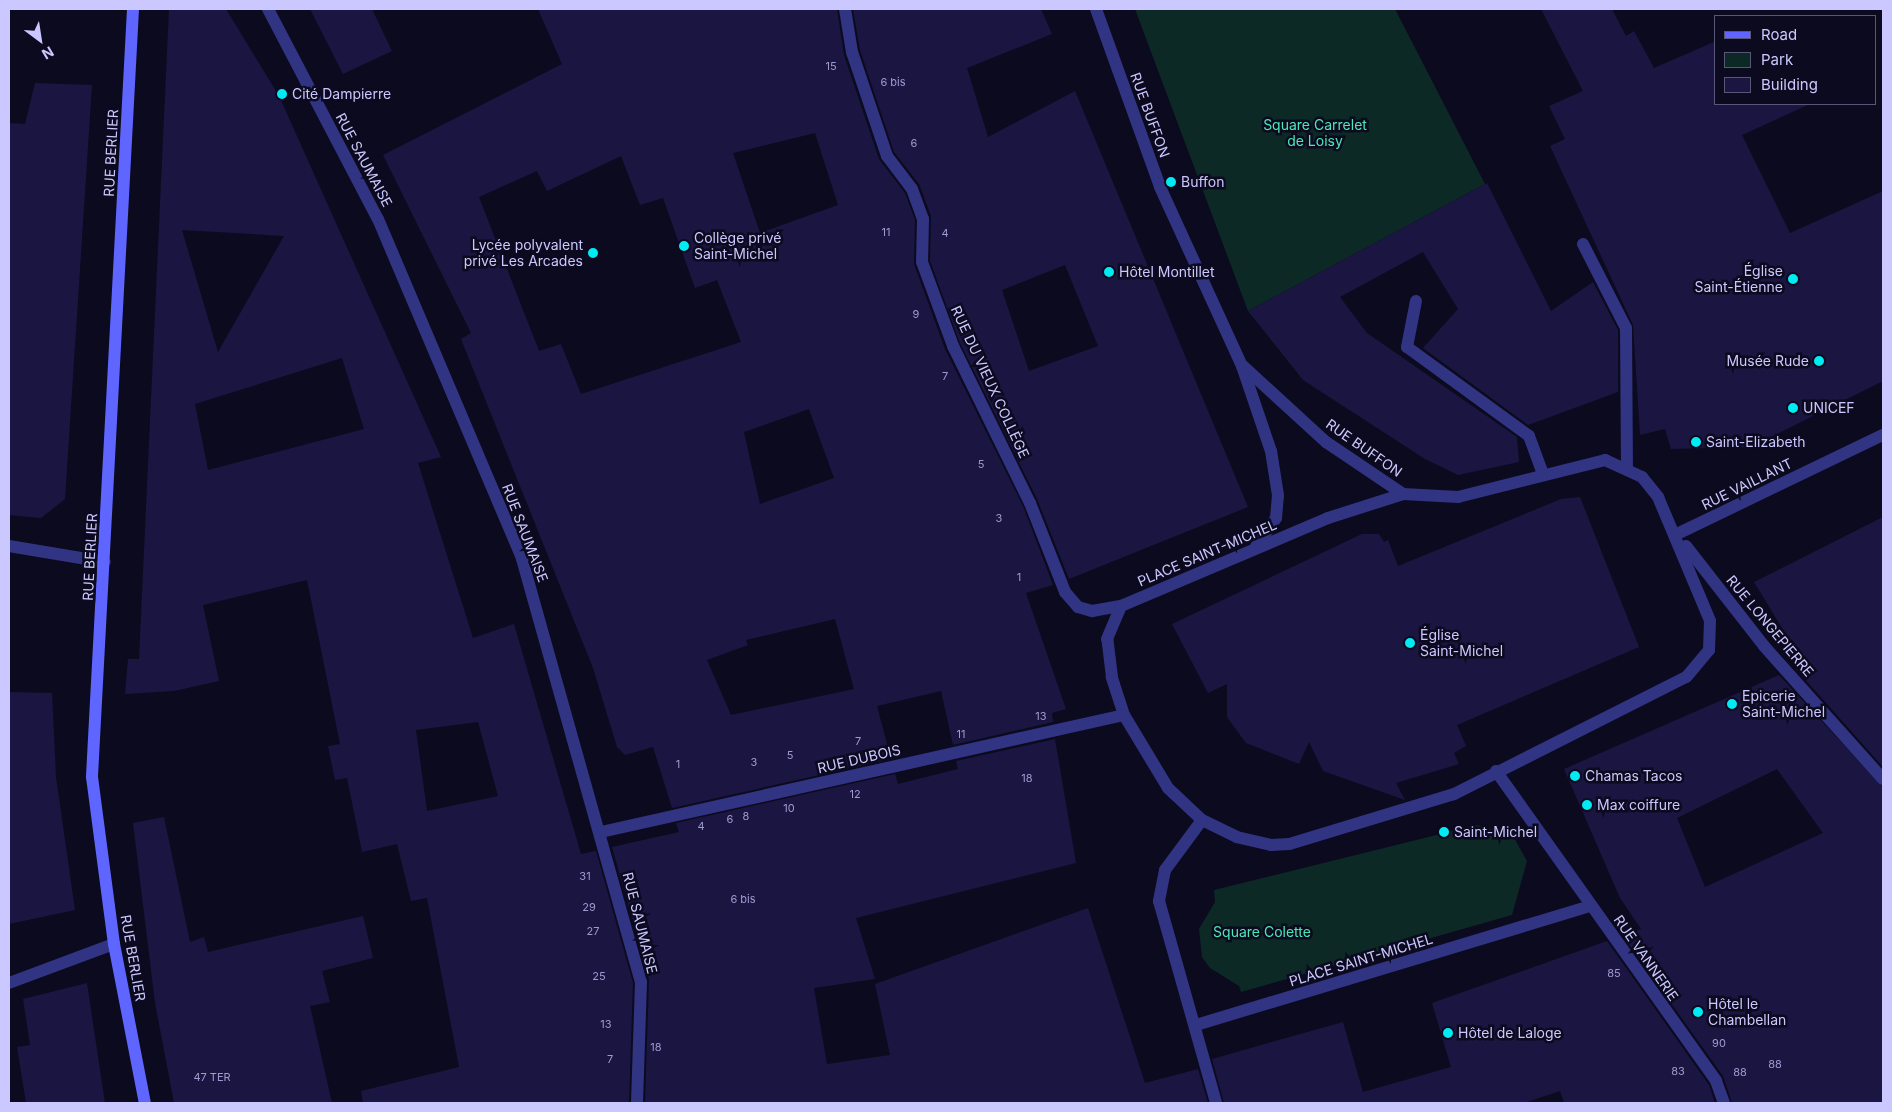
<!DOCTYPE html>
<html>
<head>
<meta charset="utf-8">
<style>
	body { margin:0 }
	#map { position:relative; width:1892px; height:1112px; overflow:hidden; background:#0c0a1f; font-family:Inter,sans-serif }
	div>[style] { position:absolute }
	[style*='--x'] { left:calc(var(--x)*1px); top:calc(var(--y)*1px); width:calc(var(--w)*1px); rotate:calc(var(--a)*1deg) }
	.green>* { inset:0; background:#0d2926 }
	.building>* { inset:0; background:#1b1541 }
	.lane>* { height:12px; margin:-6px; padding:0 6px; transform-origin:6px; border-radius:6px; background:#313482 }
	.street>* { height:12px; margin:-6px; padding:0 6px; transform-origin:6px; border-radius:6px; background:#313482 }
	.secondary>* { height:12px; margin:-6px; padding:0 6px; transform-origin:6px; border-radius:6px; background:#5f66ff }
	.dots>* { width:14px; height:14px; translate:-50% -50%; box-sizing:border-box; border:2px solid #0c0a1f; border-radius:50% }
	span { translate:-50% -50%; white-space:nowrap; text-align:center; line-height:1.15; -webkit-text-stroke:5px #0c0a1f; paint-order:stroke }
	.number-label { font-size:11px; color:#9f9bd0 }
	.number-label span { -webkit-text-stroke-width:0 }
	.poi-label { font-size:14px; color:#cbc8ff }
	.left { translate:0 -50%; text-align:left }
	.right { translate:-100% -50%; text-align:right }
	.street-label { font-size:14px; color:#cbc8ff }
	.park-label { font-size:14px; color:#4be8b6 }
	.frame { position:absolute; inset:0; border:10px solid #cbc8ff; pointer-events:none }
	.legend { position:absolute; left:1714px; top:15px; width:162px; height:90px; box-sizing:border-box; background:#0c0a1f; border:1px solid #585679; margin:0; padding:6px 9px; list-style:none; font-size:15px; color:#cbc8ff }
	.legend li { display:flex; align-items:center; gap:10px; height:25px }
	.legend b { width:25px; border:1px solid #585679 }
	.north { position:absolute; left:15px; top:15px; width:50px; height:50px; -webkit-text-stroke:4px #0c0a1f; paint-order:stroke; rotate:149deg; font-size:14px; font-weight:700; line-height:20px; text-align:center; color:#cbc8ff }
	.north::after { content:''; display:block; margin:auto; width:18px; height:22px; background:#cbc8ff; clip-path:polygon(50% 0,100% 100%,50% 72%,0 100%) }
</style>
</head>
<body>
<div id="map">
	<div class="green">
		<div style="clip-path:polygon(1135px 9px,1395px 9px,1485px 184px,1248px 311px)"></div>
		<div style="clip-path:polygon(1477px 825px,1513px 836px,1527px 861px,1512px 915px,1241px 992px,1239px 986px,1210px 968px,1202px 957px,1199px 929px,1215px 902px,1214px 890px)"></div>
	</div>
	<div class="building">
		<div style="clip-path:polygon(evenodd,169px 9px,226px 9px,279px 96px,441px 457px,418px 463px,473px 638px,514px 624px,581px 854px,596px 851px,633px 983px,629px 1103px,363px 1103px,361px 1091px,459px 1067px,427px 898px,411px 901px,397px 844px,362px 852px,347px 778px,335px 780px,328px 746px,340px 744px,307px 580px,203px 605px,219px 681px,174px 691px,125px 694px,128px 659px,139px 659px,169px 9px,182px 230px,284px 236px,218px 352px,182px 230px,169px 9px,342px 358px,364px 429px,208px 470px,195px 404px,342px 358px,169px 9px,478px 722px,498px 796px,427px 811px,416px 730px,478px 722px)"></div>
		<div style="clip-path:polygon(310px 9px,372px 9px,392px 51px,343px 74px)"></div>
		<div style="clip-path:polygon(evenodd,538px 9px,837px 9px,844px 55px,879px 159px,905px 193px,915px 220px,914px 264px,945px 349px,1023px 506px,1053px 585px,1026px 593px,1066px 709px,1052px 713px,1053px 722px,953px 745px,941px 691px,877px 706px,891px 759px,672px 808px,653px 747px,625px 755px,617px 747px,593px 668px,461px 339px,471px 333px,383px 155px,562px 64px,538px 9px,815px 133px,838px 205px,760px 233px,733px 153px,815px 133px,538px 9px,621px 156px,640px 205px,663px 198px,695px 288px,717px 280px,741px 342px,581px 394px,561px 344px,539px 351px,479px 197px,537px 171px,547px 191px,621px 156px,538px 9px,809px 409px,834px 478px,760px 504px,744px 432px,809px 409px,538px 9px,835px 619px,854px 689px,731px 715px,707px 660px,748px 645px,746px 640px,835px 619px)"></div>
		<div style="clip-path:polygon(evenodd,853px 9px,1041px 9px,1052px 34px,967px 68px,988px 137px,1075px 91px,1248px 507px,1069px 579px,1037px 499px,960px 343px,930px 261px,931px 216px,919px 184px,894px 152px,860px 50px,853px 9px,1065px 265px,1098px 346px,1029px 371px,1002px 290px,1065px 265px)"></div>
		<div style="clip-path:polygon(1541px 9px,1612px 9px,1626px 36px,1634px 31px,1654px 68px,1716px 41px,1716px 104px,1810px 104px,1742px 135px,1790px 233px,1883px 191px,1883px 381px,1751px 447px,1671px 449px,1665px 429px,1640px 435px,1633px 325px,1550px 146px,1565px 139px,1549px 106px,1583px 91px)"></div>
		<div style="clip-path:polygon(35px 83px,92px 85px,65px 499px,41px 518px,9px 515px,9px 123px,25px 124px)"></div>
		<div style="clip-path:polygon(1487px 183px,1551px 311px,1593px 282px,1618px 330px,1618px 392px,1528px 425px,1423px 348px,1458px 309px,1423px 252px,1340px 297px,1367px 333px,1517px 437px,1519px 462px,1458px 475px,1425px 459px,1303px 380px,1248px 311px)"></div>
		<div style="clip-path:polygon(1580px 497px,1639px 647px,1457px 725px,1466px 746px,1454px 753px,1459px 764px,1396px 783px,1405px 800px,1323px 771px,1309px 742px,1299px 764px,1246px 743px,1227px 717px,1227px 684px,1208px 693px,1172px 624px,1362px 534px,1379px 534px,1384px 542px,1388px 540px,1398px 566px,1561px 499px)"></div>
		<div style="clip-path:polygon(1883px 517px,1883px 767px,1795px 668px,1804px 664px,1754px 582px)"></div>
		<div style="clip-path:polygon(evenodd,1779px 675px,1883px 787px,1883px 1103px,1732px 1103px,1723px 1076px,1623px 936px,1641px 929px,1620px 898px,1564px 769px,1779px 675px,1777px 769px,1823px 833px,1705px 887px,1677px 818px,1777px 769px)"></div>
		<div style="clip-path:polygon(9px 692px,52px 693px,56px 777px,75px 910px,9px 924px)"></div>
		<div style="clip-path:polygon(1055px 739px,1076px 863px,856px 918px,875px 979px,814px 988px,827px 1064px,890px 1055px,875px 984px,1088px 908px,1145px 1083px,1198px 1069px,1208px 1103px,645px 1103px,649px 980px,612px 847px,679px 832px,676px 823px,895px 774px,898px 784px,958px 769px,956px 761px)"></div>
		<div style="clip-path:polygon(164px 817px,190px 942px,204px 937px,208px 952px,363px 916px,373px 958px,322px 971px,330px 1002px,310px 1006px,332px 1103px,174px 1103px,155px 1003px,133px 823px)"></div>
		<div style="clip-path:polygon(1607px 941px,1709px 1085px,1715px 1103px,1564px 1103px,1560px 1091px,1524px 1103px,1224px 1103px,1212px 1059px,1343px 1022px,1363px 1092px,1451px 1067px,1432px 1003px)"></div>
		<div style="clip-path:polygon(87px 983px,105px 1103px,26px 1103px,17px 1047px,30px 1045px,23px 999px)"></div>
	</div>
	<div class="lane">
		<div style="--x:1583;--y:244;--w:94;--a:62.9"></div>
		<div style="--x:1626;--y:328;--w:139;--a:89.6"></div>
		<div style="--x:1416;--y:301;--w:47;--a:101.1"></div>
		<div style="--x:1407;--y:347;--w:151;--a:36.1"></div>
		<div style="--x:1529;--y:436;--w:40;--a:69.8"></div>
	</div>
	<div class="street">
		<div style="--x:268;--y:9;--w:237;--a:62.4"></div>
		<div style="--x:378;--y:219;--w:369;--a:67"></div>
		<div style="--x:522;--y:559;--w:439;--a:74.3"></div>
		<div style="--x:641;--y:982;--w:121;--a:91.9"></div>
		<div style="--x:845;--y:9;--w:44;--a:80.8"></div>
		<div style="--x:852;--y:52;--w:110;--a:71.4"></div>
		<div style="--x:887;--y:156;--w:41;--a:52.9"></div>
		<div style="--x:912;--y:189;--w:32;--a:70"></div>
		<div style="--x:923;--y:219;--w:43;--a:91.3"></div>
		<div style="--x:922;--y:262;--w:90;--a:69.7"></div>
		<div style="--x:953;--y:346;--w:175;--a:63.9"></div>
		<div style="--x:1030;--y:503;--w:96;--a:68.5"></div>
		<div style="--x:1065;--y:592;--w:20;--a:49"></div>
		<div style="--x:1078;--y:607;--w:15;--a:16"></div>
		<div style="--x:1092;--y:611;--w:29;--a:-10"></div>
		<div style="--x:1096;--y:9;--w:189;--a:70.2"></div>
		<div style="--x:1160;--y:187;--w:197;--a:65.4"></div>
		<div style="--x:1242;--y:366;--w:90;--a:71.2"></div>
		<div style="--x:1271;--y:451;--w:45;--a:81"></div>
		<div style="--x:1278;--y:495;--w:23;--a:95"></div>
		<div style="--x:1276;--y:518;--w:35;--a:125"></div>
		<div style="--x:1243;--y:366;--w:113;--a:42.5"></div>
		<div style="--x:1326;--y:442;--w:93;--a:34"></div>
		<div style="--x:1605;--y:460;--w:41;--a:24.7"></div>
		<div style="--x:1642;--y:477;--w:26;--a:51"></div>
		<div style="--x:1658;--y:497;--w:134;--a:67.2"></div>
		<div style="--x:1710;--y:621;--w:29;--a:92"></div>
		<div style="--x:1709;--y:650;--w:35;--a:130"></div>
		<div style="--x:1686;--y:677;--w:260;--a:153.2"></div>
		<div style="--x:1454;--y:794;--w:172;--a:163.1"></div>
		<div style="--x:1289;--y:844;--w:18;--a:177"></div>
		<div style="--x:1271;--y:845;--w:35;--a:-167"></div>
		<div style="--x:1237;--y:837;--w:39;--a:-154"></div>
		<div style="--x:1202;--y:820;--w:47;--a:-136.7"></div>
		<div style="--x:1168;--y:788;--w:85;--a:-121.1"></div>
		<div style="--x:1124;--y:715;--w:40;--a:-108"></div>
		<div style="--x:1112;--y:677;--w:38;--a:-97"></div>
		<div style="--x:1107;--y:639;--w:36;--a:-67"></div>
		<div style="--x:1121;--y:606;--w:225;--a:-23"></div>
		<div style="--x:1328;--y:518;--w:79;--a:-17.7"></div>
		<div style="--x:1403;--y:494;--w:55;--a:3.1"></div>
		<div style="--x:1458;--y:497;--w:152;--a:-14.1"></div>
		<div style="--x:1677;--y:534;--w:229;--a:-25.7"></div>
		<div style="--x:9;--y:546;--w:97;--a:9.5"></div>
		<div style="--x:1686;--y:546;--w:127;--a:52"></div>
		<div style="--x:1764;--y:646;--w:178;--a:48.2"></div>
		<div style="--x:1496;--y:771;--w:380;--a:54.6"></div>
		<div style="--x:1716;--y:1081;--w:23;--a:70"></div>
		<div style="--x:1202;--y:820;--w:62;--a:126.5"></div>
		<div style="--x:1165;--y:870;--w:32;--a:101"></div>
		<div style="--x:1159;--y:901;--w:210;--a:74.2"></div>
		<div style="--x:601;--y:832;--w:536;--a:-12.61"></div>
		<div style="--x:9;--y:983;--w:112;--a:-20.4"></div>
		<div style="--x:1196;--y:1025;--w:413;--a:-16.8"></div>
	</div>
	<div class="secondary">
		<div style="--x:133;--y:9;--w:769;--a:93.06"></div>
		<div style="--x:92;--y:777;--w:168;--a:82.5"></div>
		<div style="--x:114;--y:944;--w:162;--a:79"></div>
	</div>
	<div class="dots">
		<div style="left:282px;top:94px;background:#00ebf3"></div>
		<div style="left:1171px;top:182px;background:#00ebf3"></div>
		<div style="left:684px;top:246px;background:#00ebf3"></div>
		<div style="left:593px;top:253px;background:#00ebf3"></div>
		<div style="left:1109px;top:272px;background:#00ebf3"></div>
		<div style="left:1793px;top:279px;background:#00ebf3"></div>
		<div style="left:1819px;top:361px;background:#00ebf3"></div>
		<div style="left:1793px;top:408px;background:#00ebf3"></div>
		<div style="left:1696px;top:442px;background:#00ebf3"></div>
		<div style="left:1410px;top:643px;background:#00ebf3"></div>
		<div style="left:1732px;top:704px;background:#00ebf3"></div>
		<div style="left:1575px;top:776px;background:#00ebf3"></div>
		<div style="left:1587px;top:805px;background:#00ebf3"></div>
		<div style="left:1444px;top:832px;background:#00ebf3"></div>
		<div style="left:1698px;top:1012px;background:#00ebf3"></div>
		<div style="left:1448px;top:1033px;background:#00ebf3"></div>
	</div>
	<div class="number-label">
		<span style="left:831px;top:66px">15</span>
		<span style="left:893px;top:82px">6 bis</span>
		<span style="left:914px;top:143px">6</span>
		<span style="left:886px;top:232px">11</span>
		<span style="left:945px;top:233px">4</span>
		<span style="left:916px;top:314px">9</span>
		<span style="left:945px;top:376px">7</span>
		<span style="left:981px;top:464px">5</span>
		<span style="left:999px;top:518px">3</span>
		<span style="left:1019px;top:577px">1</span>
		<span style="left:1041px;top:716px">13</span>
		<span style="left:961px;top:734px">11</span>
		<span style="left:858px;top:741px">7</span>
		<span style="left:790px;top:755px">5</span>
		<span style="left:754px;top:762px">3</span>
		<span style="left:678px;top:764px">1</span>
		<span style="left:1027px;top:778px">18</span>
		<span style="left:855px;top:794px">12</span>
		<span style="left:789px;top:808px">10</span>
		<span style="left:746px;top:816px">8</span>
		<span style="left:730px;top:819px">6</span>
		<span style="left:701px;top:826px">4</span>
		<span style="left:585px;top:876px">31</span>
		<span style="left:743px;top:899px">6 bis</span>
		<span style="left:589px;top:907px">29</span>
		<span style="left:593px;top:931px">27</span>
		<span style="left:1614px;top:973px">85</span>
		<span style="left:599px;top:976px">25</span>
		<span style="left:606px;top:1024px">13</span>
		<span style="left:1719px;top:1043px">90</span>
		<span style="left:656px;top:1047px">18</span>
		<span style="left:610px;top:1059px">7</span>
		<span style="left:1775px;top:1064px">88</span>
		<span style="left:1678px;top:1071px">83</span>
		<span style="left:1740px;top:1072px">88</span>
		<span style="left:212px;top:1077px">47 TER</span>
	</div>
	<div class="poi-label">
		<span class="left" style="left:292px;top:94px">Cité Dampierre</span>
		<span class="left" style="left:1181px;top:182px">Buffon</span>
		<span class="left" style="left:694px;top:246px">Collège privé<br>Saint-Michel</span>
		<span class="right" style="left:583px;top:253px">Lycée polyvalent<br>privé Les Arcades</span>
		<span class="right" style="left:1783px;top:279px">Église<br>Saint-Étienne</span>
		<span class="left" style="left:1119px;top:272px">Hôtel Montillet</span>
		<span class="right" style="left:1809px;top:361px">Musée Rude</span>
		<span class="left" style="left:1803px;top:408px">UNICEF</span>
		<span class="left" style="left:1706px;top:442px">Saint-Elizabeth</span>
		<span class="left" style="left:1420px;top:643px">Église<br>Saint-Michel</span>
		<span class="left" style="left:1742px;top:704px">Epicerie<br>Saint-Michel</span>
		<span class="left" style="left:1585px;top:776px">Chamas Tacos</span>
		<span class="left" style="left:1597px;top:805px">Max coiffure</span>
		<span class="left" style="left:1454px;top:832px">Saint-Michel</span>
		<span class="left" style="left:1708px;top:1012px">Hôtel le<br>Chambellan</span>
		<span class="left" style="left:1458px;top:1033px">Hôtel de Laloge</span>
	</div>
	<div class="street-label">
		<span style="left:1150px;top:115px;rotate:70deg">RUE BUFFON</span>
		<span style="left:111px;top:153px;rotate:-87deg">RUE BERLIER</span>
		<span style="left:364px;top:160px;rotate:62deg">RUE SAUMAISE</span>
		<span style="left:990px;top:382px;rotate:65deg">RUE DU VIEUX COLLÈGE</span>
		<span style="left:1364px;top:448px;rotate:35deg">RUE BUFFON</span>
		<span style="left:1747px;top:484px;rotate:-26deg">RUE VAILLANT</span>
		<span style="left:525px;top:533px;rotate:69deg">RUE SAUMAISE</span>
		<span style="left:1207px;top:553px;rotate:-23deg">PLACE SAINT-MICHEL</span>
		<span style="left:90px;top:557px;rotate:-87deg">RUE BERLIER</span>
		<span style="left:1770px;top:626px;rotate:50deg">RUE LONGEPIERRE</span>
		<span style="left:859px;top:759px;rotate:-13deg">RUE DUBOIS</span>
		<span style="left:640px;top:923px;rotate:76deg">RUE SAUMAISE</span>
		<span style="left:133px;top:958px;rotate:80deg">RUE BERLIER</span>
		<span style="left:1646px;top:958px;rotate:55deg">RUE VANNERIE</span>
		<span style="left:1361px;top:960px;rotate:-17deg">PLACE SAINT-MICHEL</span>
	</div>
	<div class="park-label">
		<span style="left:1315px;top:133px">Square Carrelet<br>de Loisy</span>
		<span style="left:1262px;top:932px">Square Colette</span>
	</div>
	<div class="frame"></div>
	<ul class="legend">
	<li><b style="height:6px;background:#5f66ff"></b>Road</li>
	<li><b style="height:14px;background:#0d2926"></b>Park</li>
	<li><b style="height:14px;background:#1b1541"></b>Building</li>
	</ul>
	<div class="north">N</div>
</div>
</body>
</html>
